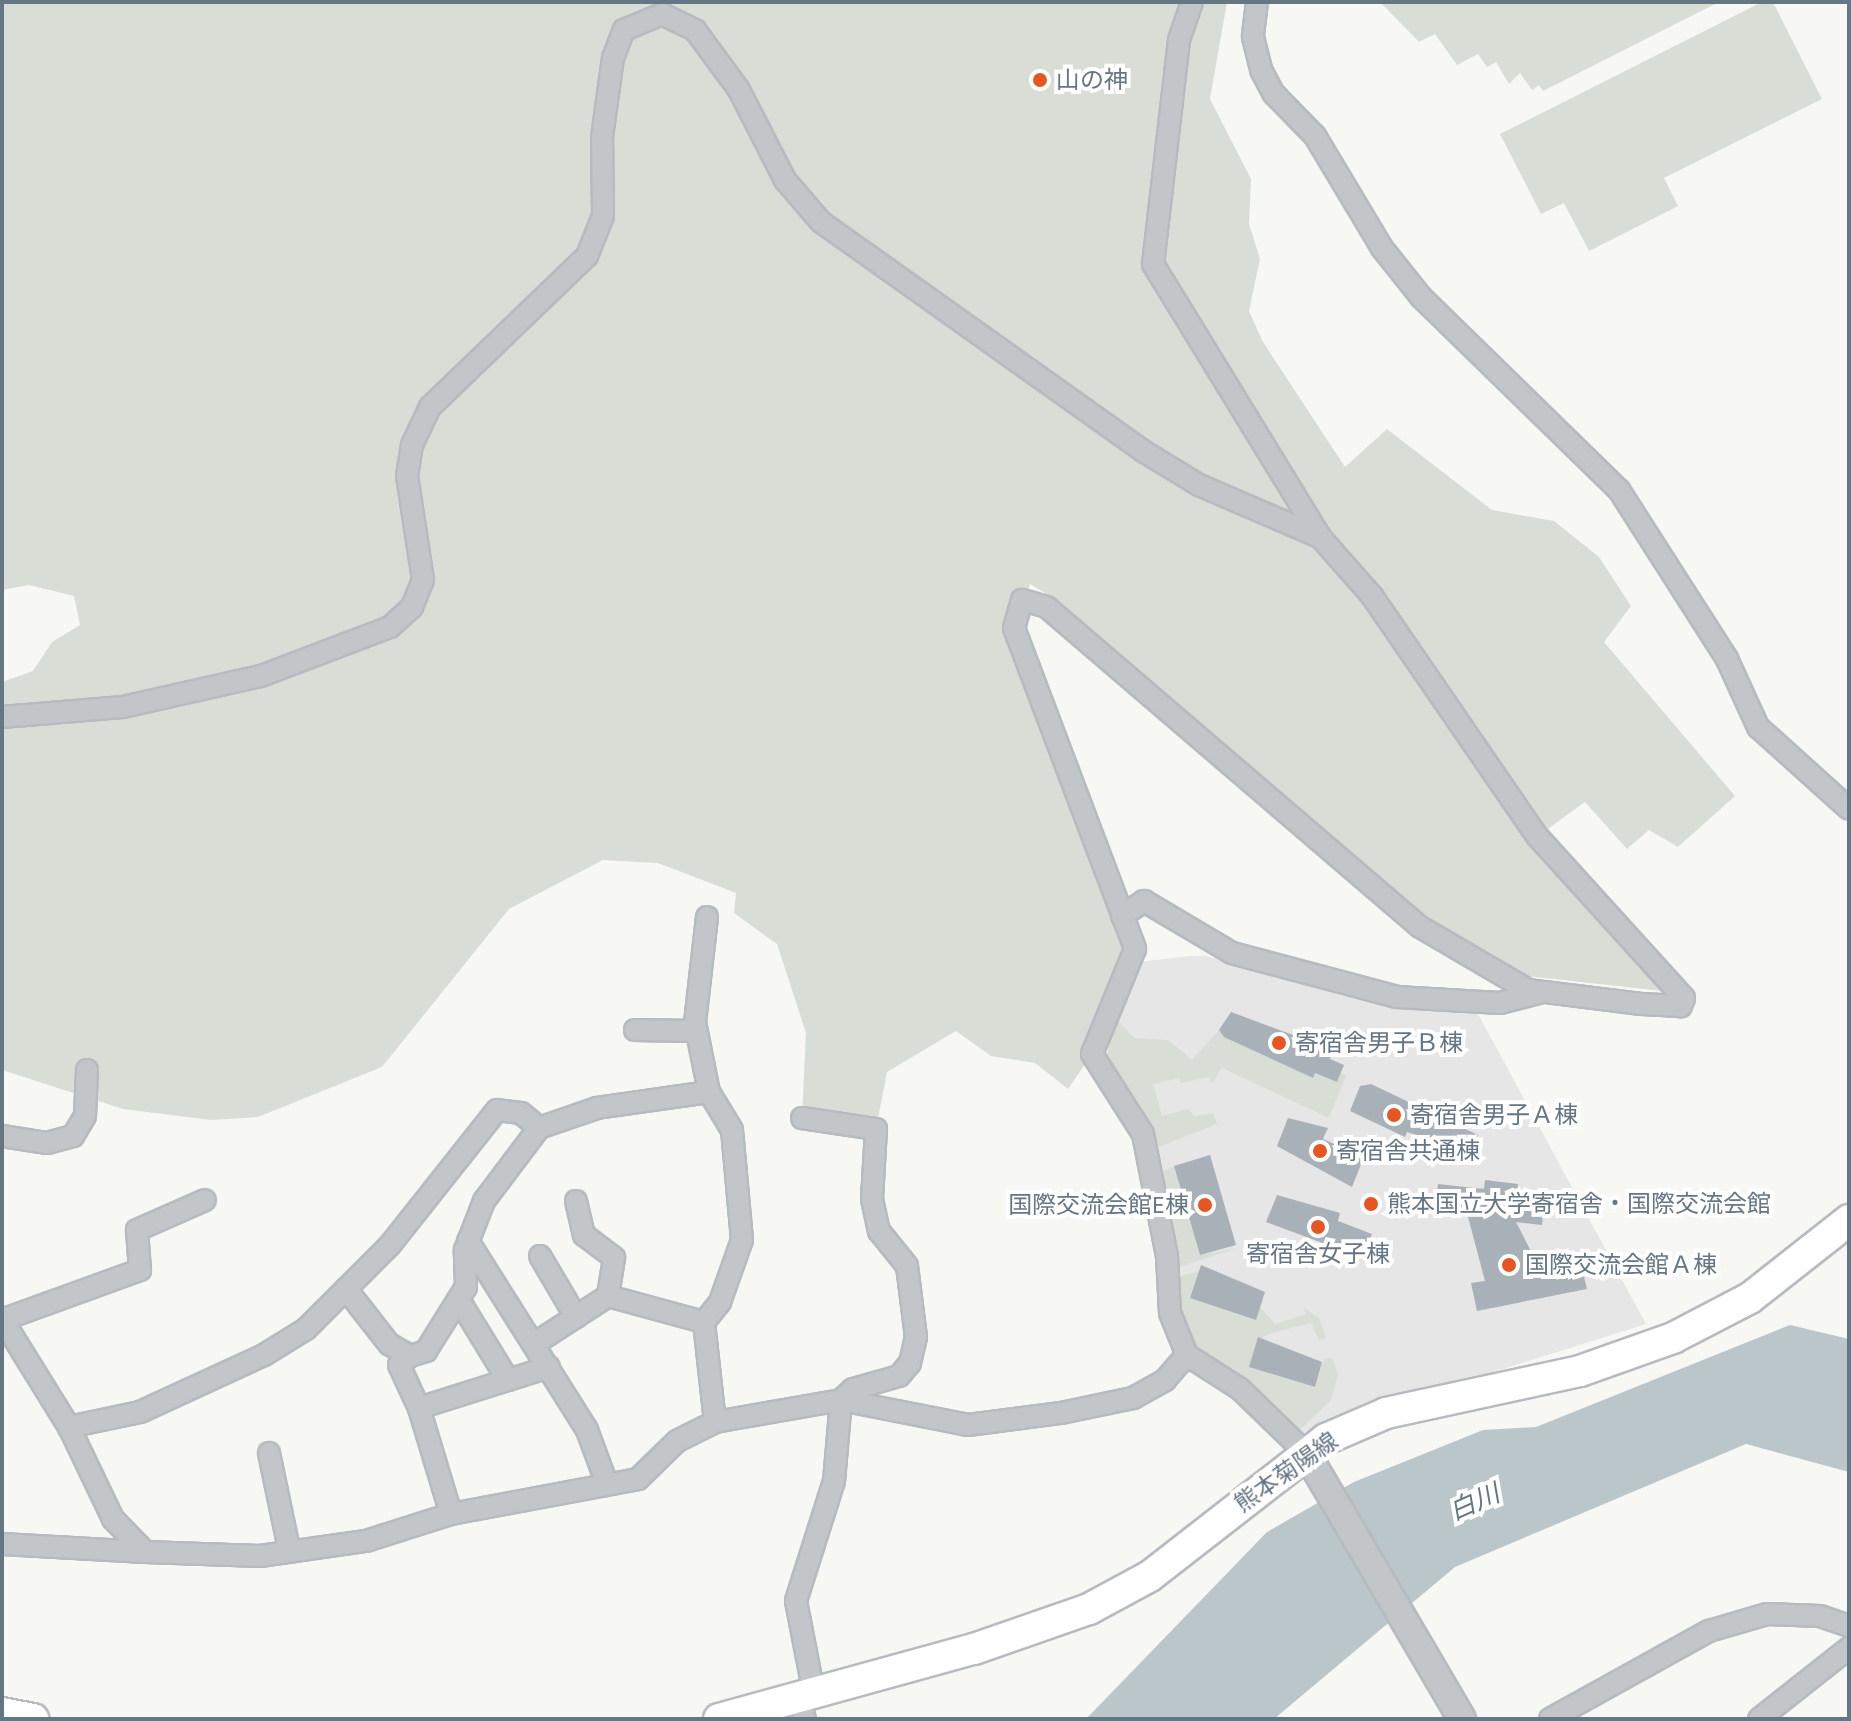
<!DOCTYPE html>
<html>
<head>
<meta charset="utf-8">
<style>
	body { margin:0 }
	#map { position:relative; width:1851px; height:1721px; overflow:hidden; background:#f7f7f4; font-family:"PT Sans","Noto Sans JP",sans-serif }
	div>[style] { position:absolute }
	[style*='--x'] { left:calc(var(--x)*1px); top:calc(var(--y)*1px); width:calc(var(--w)*1px); rotate:calc(var(--a)*1deg) }
	.built>* { inset:0; background:#e5e6e5 }
	.green>* { inset:0; background:#d8ded5 }
	.water>* { inset:0; background:#bac6ca }
	.building>* { inset:0; background:#a8b1b7 }
	.roads { filter:drop-shadow(2px 0 #b6bbc0) drop-shadow(-2px 0 #b6bbc0) drop-shadow(0 2px #b6bbc0) drop-shadow(0 -2px #b6bbc0) }
	.minor>* { height:20px; margin:-10px; padding:0 10px; transform-origin:10px; border-radius:10px; background:#c2c6c9 }
	.tertiary>* { height:26px; margin:-13px; padding:0 13px; transform-origin:13px; border-radius:13px; background:#c2c6c9 }
	.secondary>* { height:30px; margin:-15px; padding:0 15px; transform-origin:15px; border-radius:15px; background:#fff }
	.dots>* { width:22px; height:22px; translate:-50% -50%; box-sizing:border-box; border:4px solid #fff; border-radius:50% }
	span { translate:-50% -50%; white-space:nowrap; text-align:center; line-height:1.15; -webkit-text-stroke:8px #fff; paint-order:stroke }
	.poi-label { font-size:24px; color:#657685 }
	.left { translate:0 -50%; text-align:left }
	.right { translate:-100% -50%; text-align:right }
	.street-label { font-size:24px; color:#657685 }
	.water-label { font-size:26px; color:#617882; font-style:italic }
	.frame { position:absolute; inset:0; border:4px solid #657685; pointer-events:none }
</style>
</head>
<body>
<div id="map">
	<div class="built">
		<div style="clip-path:polygon(1190px 956px,1206px 956px,1344px 996px,1477px 1012px,1646px 1324px,1484px 1375px,1369px 1401px,1290px 1439px,1249px 1384px,1201px 1354px,1181px 1328px,1150px 1132px,1107px 1055px,1139px 962px)"></div>
	</div>
	<div class="green">
		<div style="clip-path:polygon(2px 2px,1227px 2px,1210px 99px,1251px 179px,1249px 224px,1260px 259px,1249px 311px,1263px 342px,1345px 467px,1387px 429px,1492px 510px,1554px 521px,1599px 557px,1631px 606px,1604px 642px,1735px 796px,1678px 847px,1649px 830px,1627px 849px,1585px 802px,1538px 836px,1663px 991px,1526px 976px,1427px 921px,1060px 602px,1030px 584px,1014px 628px,1135px 949px,1092px 1054px,1068px 1089px,1035px 1063px,991px 1056px,956px 1031px,887px 1072px,876px 1129px,802px 1118px,806px 1033px,777px 944px,734px 913px,736px 893px,658px 863px,603px 860px,509px 909px,382px 1067px,258px 1117px,211px 1120px,123px 1109px,2px 1070px,2px 682px,33px 671px,52px 642px,80px 625px,74px 596px,29px 585px,2px 590px)"></div>
		<div style="clip-path:polygon(1380px 2px,1719px 2px,1543px 91px,1539px 85px,1532px 90px,1520px 73px,1509px 84px,1496px 62px,1487px 67px,1478px 54px,1457px 65px,1435px 34px,1419px 42px)"></div>
		<div style="clip-path:polygon(1762px 2px,1773px 2px,1822px 99px,1664px 178px,1678px 206px,1589px 251px,1564px 203px,1541px 214px,1500px 134px)"></div>
		<div style="clip-path:polygon(1114px 1017px,1134px 1038px,1168px 1040px,1192px 1060px,1219px 1030px,1313px 1078px,1315px 1073px,1337px 1082px,1341px 1073px,1346px 1076px,1329px 1118px,1222px 1068px,1212px 1083px,1209px 1077px,1181px 1083px,1179px 1078px,1153px 1084px,1162px 1116px,1189px 1109px,1194px 1116px,1213px 1113px,1217px 1124px,1153px 1149px,1142px 1109px,1107px 1055px)"></div>
		<div style="clip-path:polygon(1174px 1166px,1200px 1255px,1237px 1248px,1173px 1269px,1158px 1174px)"></div>
		<div style="clip-path:polygon(1199px 1271px,1190px 1298px,1255px 1320px,1260px 1307px,1275px 1324px,1306px 1314px,1304px 1308px,1319px 1318px,1326px 1338px,1319px 1340px,1311px 1323px,1268px 1334px,1257px 1341px,1250px 1367px,1314px 1387px,1324px 1359px,1332px 1358px,1338px 1374px,1331px 1400px,1290px 1439px,1249px 1384px,1192px 1348px,1181px 1328px,1173px 1278px)"></div>
	</div>
	<div class="water">
		<div style="clip-path:polygon(1790px 1325px,1849px 1339px,1849px 1472px,1746px 1444px,1455px 1567px,1274px 1719px,1086px 1719px,1267px 1532px,1354px 1482px,1483px 1430px,1536px 1427px)"></div>
	</div>
	<div class="building">
		<div style="clip-path:polygon(1231px 1012px,1334px 1050px,1330px 1059px,1344px 1065px,1337px 1082px,1315px 1073px,1313px 1078px,1224px 1037px,1219px 1030px)"></div>
		<div style="clip-path:polygon(1371px 1084px,1478px 1135px,1471px 1152px,1407px 1132px,1405px 1137px,1350px 1111px,1360px 1086px)"></div>
		<div style="clip-path:polygon(1288px 1118px,1328px 1128px,1323px 1139px,1364px 1157px,1352px 1187px,1277px 1146px)"></div>
		<div style="clip-path:polygon(1210px 1155px,1236px 1245px,1200px 1255px,1174px 1166px)"></div>
		<div style="clip-path:polygon(1485px 1180px,1518px 1184px,1517px 1194px,1545px 1197px,1542px 1225px,1516px 1222px,1540px 1269px,1580px 1260px,1587px 1289px,1477px 1311px,1471px 1283px,1485px 1281px,1468px 1217px,1435px 1214px,1438px 1184px,1484px 1189px)"></div>
		<div style="clip-path:polygon(1277px 1195px,1340px 1213px,1338px 1221px,1372px 1234px,1363px 1258px,1266px 1222px)"></div>
		<div style="clip-path:polygon(1201px 1265px,1265px 1292px,1256px 1320px,1190px 1298px)"></div>
		<div style="clip-path:polygon(1258px 1337px,1322px 1362px,1315px 1387px,1249px 1367px)"></div>
	</div>
	<div class="roads">
		<div class="minor">
			<div style="--x:1192;--y:2;--w:40;--a:108.9"></div>
			<div style="--x:1179;--y:40;--w:226;--a:96.6"></div>
			<div style="--x:1153;--y:264;--w:320;--a:58.5"></div>
			<div style="--x:1320;--y:537;--w:79;--a:48.6"></div>
			<div style="--x:1372;--y:596;--w:291;--a:55.5"></div>
			<div style="--x:1537;--y:836;--w:219;--a:47.8"></div>
			<div style="--x:1684;--y:998;--w:9;--a:111"></div>
			<div style="--x:1681;--y:1006;--w:40;--a:-177.1"></div>
			<div style="--x:1641;--y:1004;--w:114;--a:-172.9"></div>
			<div style="--x:1528;--y:990;--w:125;--a:-149.7"></div>
			<div style="--x:1420;--y:927;--w:491;--a:-139.4"></div>
			<div style="--x:1047;--y:607;--w:26;--a:-164"></div>
			<div style="--x:1022;--y:600;--w:29;--a:106"></div>
			<div style="--x:1014;--y:628;--w:343;--a:69.3"></div>
			<div style="--x:1135;--y:949;--w:113;--a:112.3"></div>
			<div style="--x:1092;--y:1054;--w:95;--a:57.5"></div>
			<div style="--x:1143;--y:1134;--w:124;--a:78.9"></div>
			<div style="--x:1167;--y:1256;--w:57;--a:87"></div>
			<div style="--x:1170;--y:1313;--w:45;--a:68"></div>
			<div style="--x:1187;--y:1355;--w:63;--a:32.7"></div>
			<div style="--x:1240;--y:1389;--w:92;--a:44.1"></div>
			<div style="--x:1257;--y:2;--w:35;--a:97"></div>
			<div style="--x:1253;--y:37;--w:34;--a:76"></div>
			<div style="--x:1261;--y:70;--w:27;--a:62"></div>
			<div style="--x:1274;--y:94;--w:59;--a:45.7"></div>
			<div style="--x:1315;--y:136;--w:131;--a:59.1"></div>
			<div style="--x:1382;--y:248;--w:63;--a:51.5"></div>
			<div style="--x:1421;--y:297;--w:277;--a:44.3"></div>
			<div style="--x:1619;--y:490;--w:201;--a:57.4"></div>
			<div style="--x:1727;--y:659;--w:75;--a:65.5"></div>
			<div style="--x:1758;--y:727;--w:122;--a:42"></div>
			<div style="--x:2;--y:717;--w:121;--a:-4.7"></div>
			<div style="--x:123;--y:707;--w:141;--a:-12.7"></div>
			<div style="--x:261;--y:676;--w:138;--a:-20.8"></div>
			<div style="--x:390;--y:627;--w:30;--a:-42"></div>
			<div style="--x:412;--y:607;--w:29;--a:-68"></div>
			<div style="--x:423;--y:580;--w:105;--a:-98.7"></div>
			<div style="--x:407;--y:476;--w:31;--a:-81"></div>
			<div style="--x:412;--y:445;--w:42;--a:-64.7"></div>
			<div style="--x:430;--y:407;--w:218;--a:-43.9"></div>
			<div style="--x:587;--y:256;--w:43;--a:-68.2"></div>
			<div style="--x:603;--y:216;--w:79;--a:-90.7"></div>
			<div style="--x:602;--y:137;--w:80;--a:-82.1"></div>
			<div style="--x:613;--y:58;--w:30;--a:-69"></div>
			<div style="--x:624;--y:30;--w:41;--a:-22.8"></div>
			<div style="--x:662;--y:14;--w:37;--a:26"></div>
			<div style="--x:695;--y:30;--w:74;--a:53.7"></div>
			<div style="--x:739;--y:90;--w:101;--a:62.9"></div>
			<div style="--x:785;--y:180;--w:55;--a:49.4"></div>
			<div style="--x:821;--y:222;--w:395;--a:35.4"></div>
			<div style="--x:1143;--y:451;--w:66;--a:31.3"></div>
			<div style="--x:1199;--y:485;--w:132;--a:23.3"></div>
			<div style="--x:1122;--y:916;--w:27;--a:-34"></div>
			<div style="--x:1144;--y:901;--w:102;--a:30.6"></div>
			<div style="--x:1232;--y:953;--w:171;--a:14.9"></div>
			<div style="--x:1397;--y:997;--w:103;--a:3.3"></div>
			<div style="--x:1500;--y:1003;--w:40;--a:-14.4"></div>
			<div style="--x:707;--y:917;--w:106;--a:96.5"></div>
			<div style="--x:695;--y:1022;--w:71;--a:78.7"></div>
			<div style="--x:635;--y:1030;--w:61;--a:0.9"></div>
			<div style="--x:802;--y:1118;--w:75;--a:8.5"></div>
			<div style="--x:876;--y:1129;--w:70;--a:93.3"></div>
			<div style="--x:872;--y:1199;--w:33;--a:78"></div>
			<div style="--x:879;--y:1231;--w:45;--a:51.3"></div>
			<div style="--x:907;--y:1266;--w:72;--a:82.8"></div>
			<div style="--x:916;--y:1337;--w:27;--a:103"></div>
			<div style="--x:910;--y:1363;--w:17;--a:130"></div>
			<div style="--x:899;--y:1376;--w:48;--a:164.2"></div>
			<div style="--x:853;--y:1389;--w:16;--a:137"></div>
			<div style="--x:841;--y:1400;--w:81;--a:94.9"></div>
			<div style="--x:834;--y:1481;--w:126;--a:107.6"></div>
			<div style="--x:796;--y:1601;--w:95;--a:79"></div>
			<div style="--x:2;--y:1136;--w:46;--a:8.8"></div>
			<div style="--x:47;--y:1143;--w:27;--a:-15"></div>
			<div style="--x:73;--y:1136;--w:23;--a:-59"></div>
			<div style="--x:85;--y:1116;--w:46;--a:-87.5"></div>
			<div style="--x:576;--y:1201;--w:35;--a:77"></div>
			<div style="--x:584;--y:1235;--w:38;--a:37"></div>
			<div style="--x:614;--y:1258;--w:38;--a:99"></div>
			<div style="--x:468;--y:1241;--w:223;--a:57.8"></div>
			<div style="--x:587;--y:1430;--w:58;--a:69.7"></div>
			<div style="--x:540;--y:1256;--w:71;--a:59.5"></div>
			<div style="--x:346;--y:1289;--w:70;--a:52"></div>
			<div style="--x:389;--y:1344;--w:24;--a:30"></div>
			<div style="--x:410;--y:1356;--w:17;--a:-17"></div>
			<div style="--x:426;--y:1351;--w:75;--a:-58"></div>
			<div style="--x:466;--y:1287;--w:37;--a:-92"></div>
			<div style="--x:465;--y:1250;--w:53;--a:-68.8"></div>
			<div style="--x:484;--y:1201;--w:91;--a:-53"></div>
			<div style="--x:2;--y:1319;--w:127;--a:58.2"></div>
			<div style="--x:69;--y:1427;--w:102;--a:64.4"></div>
			<div style="--x:113;--y:1519;--w:46;--a:45.9"></div>
			<div style="--x:145;--y:1552;--w:115;--a:2"></div>
			<div style="--x:260;--y:1556;--w:107;--a:-8.1"></div>
			<div style="--x:366;--y:1541;--w:89;--a:-17.6"></div>
			<div style="--x:451;--y:1514;--w:190;--a:-10.6"></div>
			<div style="--x:638;--y:1479;--w:54;--a:-44.3"></div>
			<div style="--x:677;--y:1441;--w:42;--a:-26.6"></div>
			<div style="--x:715;--y:1422;--w:101;--a:-96.3"></div>
			<div style="--x:704;--y:1322;--w:26;--a:-51"></div>
			<div style="--x:720;--y:1302;--w:66;--a:-70.5"></div>
			<div style="--x:742;--y:1240;--w:110;--a:-95.2"></div>
			<div style="--x:732;--y:1130;--w:44;--a:-121.2"></div>
			<div style="--x:709;--y:1092;--w:113;--a:171.9"></div>
			<div style="--x:597;--y:1108;--w:61;--a:161"></div>
			<div style="--x:539;--y:1128;--w:23;--a:-140"></div>
			<div style="--x:521;--y:1113;--w:24;--a:-173"></div>
			<div style="--x:497;--y:1110;--w:172;--a:128.4"></div>
			<div style="--x:390;--y:1245;--w:119;--a:135"></div>
			<div style="--x:306;--y:1329;--w:49;--a:148.2"></div>
			<div style="--x:264;--y:1355;--w:136;--a:155.3"></div>
			<div style="--x:140;--y:1412;--w:73;--a:168.1"></div>
			<div style="--x:2;--y:1320;--w:147;--a:-19.9"></div>
			<div style="--x:140;--y:1270;--w:40;--a:-94.3"></div>
			<div style="--x:137;--y:1230;--w:74;--a:-23.8"></div>
			<div style="--x:534;--y:1344;--w:88;--a:-33"></div>
			<div style="--x:608;--y:1296;--w:99;--a:15.2"></div>
			<div style="--x:410;--y:1356;--w:14;--a:141"></div>
			<div style="--x:399;--y:1365;--w:47;--a:65.1"></div>
			<div style="--x:419;--y:1408;--w:93;--a:-17.5"></div>
			<div style="--x:508;--y:1380;--w:94;--a:-121.5"></div>
			<div style="--x:508;--y:1380;--w:43;--a:-17.6"></div>
			<div style="--x:419;--y:1408;--w:111;--a:73.2"></div>
			<div style="--x:715;--y:1422;--w:128;--a:-9.9"></div>
			<div style="--x:841;--y:1400;--w:129;--a:11.1"></div>
			<div style="--x:968;--y:1425;--w:94;--a:-7.4"></div>
			<div style="--x:1061;--y:1413;--w:74;--a:-11.8"></div>
			<div style="--x:1133;--y:1398;--w:37;--a:-29"></div>
			<div style="--x:1165;--y:1380;--w:33;--a:-49"></div>
			<div style="--x:269;--y:1453;--w:98;--a:78.2"></div>
			<div style="--x:2;--y:1544;--w:143;--a:3.2"></div>
			<div style="--x:799;--y:1698;--w:22;--a:74"></div>
			<div style="--x:1550;--y:1719;--w:182;--a:-29"></div>
			<div style="--x:1709;--y:1631;--w:60;--a:-16.3"></div>
			<div style="--x:1767;--y:1614;--w:53;--a:2.2"></div>
			<div style="--x:1820;--y:1616;--w:31;--a:19"></div>
			<div style="--x:1759;--y:1719;--w:115;--a:-38.3"></div>
		</div>
		<div class="tertiary">
			<div style="--x:1306;--y:1453;--w:308;--a:59.6"></div>
		</div>
		<div class="secondary">
			<div style="--x:2;--y:1713;--w:32;--a:11"></div>
			<div style="--x:719;--y:1719;--w:264;--a:-15.4"></div>
			<div style="--x:974;--y:1649;--w:122;--a:-19.2"></div>
			<div style="--x:1089;--y:1609;--w:69;--a:-28.4"></div>
			<div style="--x:1150;--y:1576;--w:223;--a:-37.9"></div>
			<div style="--x:1326;--y:1439;--w:65;--a:-23.4"></div>
			<div style="--x:1386;--y:1413;--w:198;--a:-12.2"></div>
			<div style="--x:1580;--y:1371;--w:99;--a:-19.5"></div>
			<div style="--x:1673;--y:1338;--w:87;--a:-27.5"></div>
			<div style="--x:1750;--y:1298;--w:126;--a:-38.2"></div>
		</div>
	</div>
	<div class="dots">
		<div style="left:1040px;top:80px;background:#e75523"></div>
		<div style="left:1279px;top:1043px;background:#e75523"></div>
		<div style="left:1394px;top:1115px;background:#e75523"></div>
		<div style="left:1320px;top:1151px;background:#e75523"></div>
		<div style="left:1371px;top:1204px;background:#e75523"></div>
		<div style="left:1205px;top:1205px;background:#e75523"></div>
		<div style="left:1318px;top:1227px;background:#e75523"></div>
		<div style="left:1509px;top:1265px;background:#e75523"></div>
	</div>
	<div class="poi-label">
		<span class="left" style="left:1056px;top:80px">山の神</span>
		<span class="left" style="left:1295px;top:1043px">寄宿舎男子Ｂ棟</span>
		<span class="left" style="left:1410px;top:1115px">寄宿舎男子Ａ棟</span>
		<span class="left" style="left:1336px;top:1151px">寄宿舎共通棟</span>
		<span class="left" style="left:1387px;top:1204px">熊本国立大学寄宿舎・国際交流会館</span>
		<span class="right" style="left:1189px;top:1205px">国際交流会館E棟</span>
		<span style="left:1318px;top:1254px">寄宿舎女子棟</span>
		<span class="left" style="left:1525px;top:1265px">国際交流会館Ａ棟</span>
	</div>
	<div class="street-label">
		<span style="left:1286px;top:1472px;rotate:-35deg">熊本菊陽線</span>
	</div>
	<div class="water-label">
		<span style="left:1474px;top:1502px;rotate:-24deg">白川</span>
	</div>
	<div class="frame"></div>
</div>
</body>
</html>
